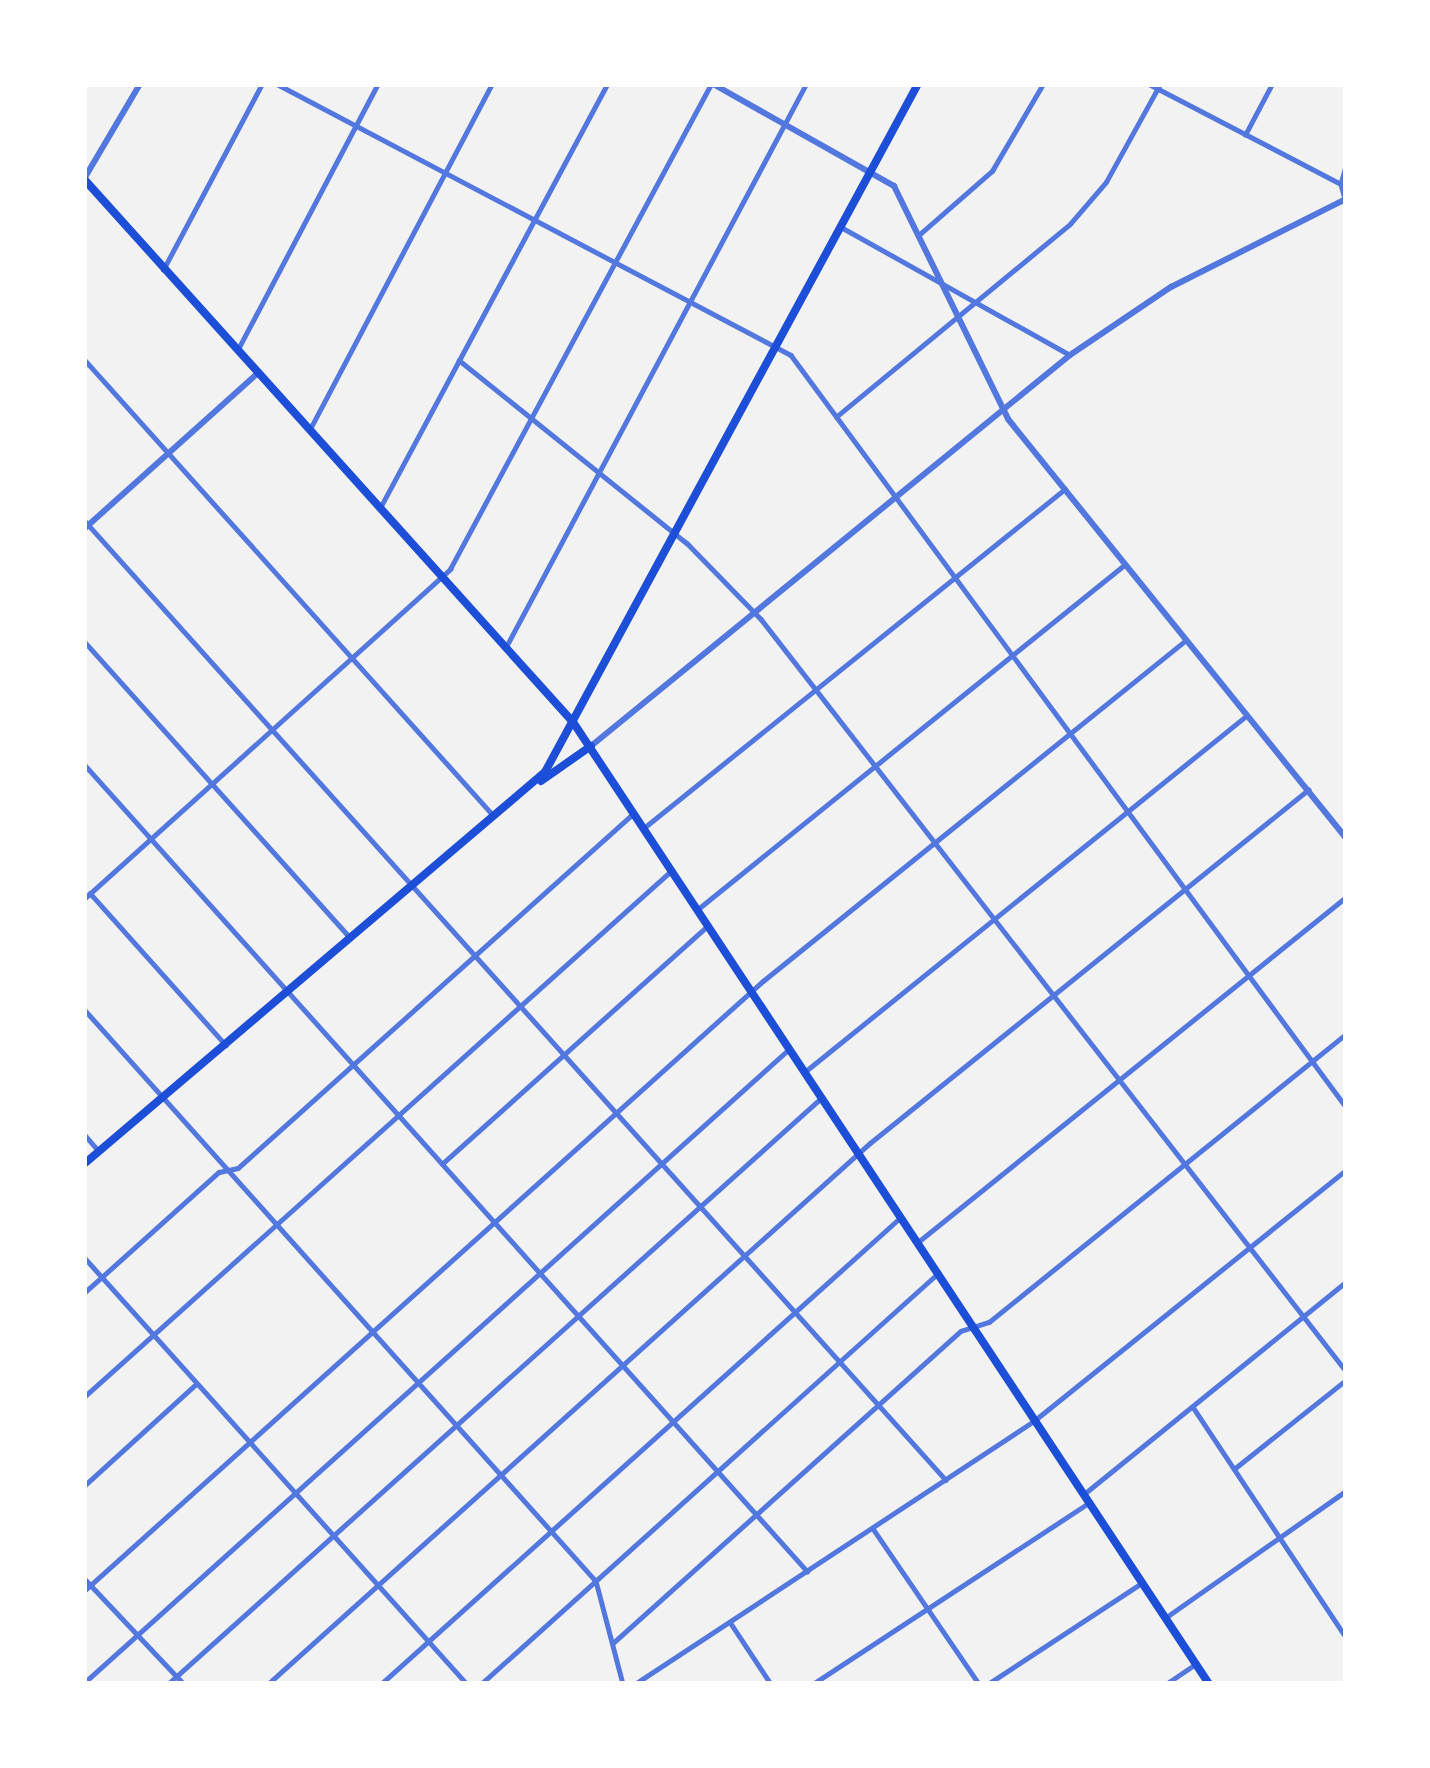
<!DOCTYPE html>
<html>
<head>
<meta charset="utf-8">
<style>
	body { margin:0 }
	#map { position:relative; width:1430px; height:1768px; overflow:hidden; background:#f2f2f2; font-family:"PT Sans",sans-serif }
	div>[style] { position:absolute }
	[style*='--x'] { left:calc(var(--x)*1px); top:calc(var(--y)*1px); width:calc(var(--w)*1px); rotate:calc(var(--a)*1deg) }
	.minor>* { height:4.5px; margin:-2.25px; padding:0 2.25px; transform-origin:2.25px; border-radius:2.25px; background:#5277de }
	.tertiary>* { height:6px; margin:-3px; padding:0 3px; transform-origin:3px; border-radius:3px; background:#5277de }
	.primary>* { height:8px; margin:-4px; padding:0 4px; transform-origin:4px; border-radius:4px; background:#1d4ed8 }
	span { translate:-50% -50%; white-space:nowrap; text-align:center; line-height:1.15; -webkit-text-stroke:10px #fff; paint-order:stroke }
	.frame { position:absolute; inset:0; border:87px solid #fff; pointer-events:none }
</style>
</head>
<body>
<div id="map">
	<div class="minor">
		<div style="--x:277;--y:84;--w:581;--a:27.8"></div>
		<div style="--x:791;--y:355;--w:935;--a:53.57"></div>
		<div style="--x:1149;--y:84;--w:216;--a:27.5"></div>
		<div style="--x:1341;--y:184;--w:16;--a:75"></div>
		<div style="--x:1245;--y:135;--w:58;--a:-62.1"></div>
		<div style="--x:1341;--y:182;--w:19;--a:-74"></div>
		<div style="--x:841;--y:227;--w:262;--a:29.2"></div>
		<div style="--x:920;--y:234;--w:96;--a:-41.2"></div>
		<div style="--x:992;--y:171;--w:101;--a:-59.6"></div>
		<div style="--x:163;--y:270;--w:211;--a:-62"></div>
		<div style="--x:237;--y:351;--w:302;--a:-62.2"></div>
		<div style="--x:84;--y:359;--w:613;--a:48.11"></div>
		<div style="--x:459;--y:360;--w:292;--a:38.8"></div>
		<div style="--x:687;--y:543;--w:106;--a:45.8"></div>
		<div style="--x:761;--y:619;--w:953;--a:52.12"></div>
		<div style="--x:836;--y:417;--w:303;--a:-39.5"></div>
		<div style="--x:1070;--y:224;--w:55;--a:-49.4"></div>
		<div style="--x:1106;--y:182;--w:112;--a:-61.1"></div>
		<div style="--x:310;--y:429;--w:390;--a:-62.2"></div>
		<div style="--x:381;--y:506;--w:479;--a:-61.8"></div>
		<div style="--x:84;--y:520;--w:1290;--a:48.08"></div>
		<div style="--x:84;--y:641;--w:395;--a:48.1"></div>
		<div style="--x:507;--y:645;--w:636;--a:-61.94"></div>
		<div style="--x:84;--y:764;--w:1084;--a:48.14"></div>
		<div style="--x:645;--y:827;--w:539;--a:-38.83"></div>
		<div style="--x:90;--y:893;--w:204;--a:48.2"></div>
		<div style="--x:84;--y:899;--w:493;--a:-42"></div>
		<div style="--x:450;--y:569;--w:551;--a:-61.71"></div>
		<div style="--x:698;--y:909;--w:546;--a:-38.91"></div>
		<div style="--x:84;--y:1009;--w:768;--a:48.17"></div>
		<div style="--x:596;--y:1581;--w:106;--a:75.3"></div>
		<div style="--x:807;--y:1070;--w:564;--a:-38.88"></div>
		<div style="--x:84;--y:1134;--w:23;--a:49"></div>
		<div style="--x:442;--y:1164;--w:355;--a:-41.9"></div>
		<div style="--x:918;--y:1242;--w:550;--a:-38.87"></div>
		<div style="--x:84;--y:1257;--w:574;--a:48.11"></div>
		<div style="--x:84;--y:1293;--w:181;--a:-41.9"></div>
		<div style="--x:219;--y:1172;--w:19;--a:-12"></div>
		<div style="--x:238;--y:1168;--w:532;--a:-41.88"></div>
		<div style="--x:84;--y:1397;--w:787;--a:-41.86"></div>
		<div style="--x:1193;--y:1407;--w:276;--a:56.4"></div>
		<div style="--x:1234;--y:1469;--w:143;--a:-38.5"></div>
		<div style="--x:84;--y:1486;--w:150;--a:-42.3"></div>
		<div style="--x:1084;--y:1494;--w:337;--a:-39"></div>
		<div style="--x:874;--y:1530;--w:186;--a:55.7"></div>
		<div style="--x:84;--y:1578;--w:146;--a:46.7"></div>
		<div style="--x:84;--y:1591;--w:913;--a:-41.94"></div>
		<div style="--x:763;--y:981;--w:543;--a:-38.87"></div>
		<div style="--x:1165;--y:1618;--w:221;--a:-35.1"></div>
		<div style="--x:730;--y:1622;--w:74;--a:56.5"></div>
		<div style="--x:613;--y:1643;--w:467;--a:-41.9"></div>
		<div style="--x:961;--y:1331;--w:29;--a:-18"></div>
		<div style="--x:989;--y:1322;--w:459;--a:-38.9"></div>
		<div style="--x:84;--y:1683;--w:948;--a:-41.96"></div>
		<div style="--x:168;--y:1684;--w:876;--a:-41.9"></div>
		<div style="--x:268;--y:1684;--w:809;--a:-41.95"></div>
		<div style="--x:870;--y:1143;--w:563;--a:-38.87"></div>
		<div style="--x:381;--y:1684;--w:699;--a:-41.93"></div>
		<div style="--x:481;--y:1684;--w:612;--a:-41.95"></div>
		<div style="--x:635;--y:1684;--w:479;--a:-33.4"></div>
		<div style="--x:1035;--y:1420;--w:399;--a:-38.8"></div>
		<div style="--x:813;--y:1684;--w:330;--a:-33.3"></div>
		<div style="--x:988;--y:1684;--w:184;--a:-33.3"></div>
		<div style="--x:1166;--y:1684;--w:36;--a:-34"></div>
	</div>
	<div class="tertiary">
		<div style="--x:713;--y:84;--w:208;--a:29.4"></div>
		<div style="--x:894;--y:186;--w:259;--a:63.9"></div>
		<div style="--x:1008;--y:419;--w:538;--a:51.11"></div>
		<div style="--x:84;--y:179;--w:110;--a:-59.5"></div>
		<div style="--x:84;--y:529;--w:234;--a:-41.9"></div>
		<div style="--x:591;--y:746;--w:618;--a:-39.22"></div>
		<div style="--x:1070;--y:355;--w:122;--a:-34"></div>
		<div style="--x:1171;--y:287;--w:196;--a:-26.7"></div>
	</div>
	<div class="primary">
		<div style="--x:84;--y:179;--w:731;--a:48"></div>
		<div style="--x:573;--y:722;--w:1153;--a:56.53"></div>
		<div style="--x:541;--y:781;--w:61;--a:-35"></div>
		<div style="--x:84;--y:1164;--w:605;--a:-40.38"></div>
		<div style="--x:545;--y:772;--w:783;--a:-61.54"></div>
	</div>
	<div class="frame"></div>
</div>
</body>
</html>
